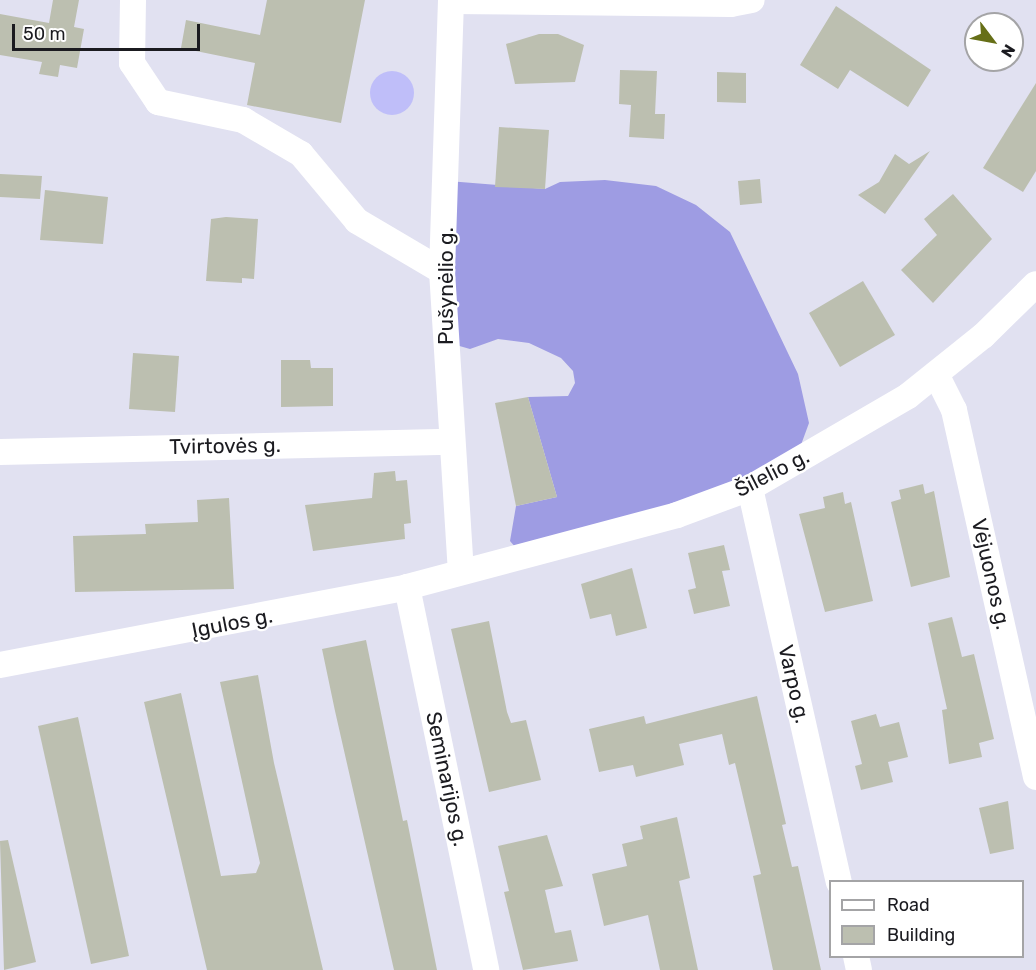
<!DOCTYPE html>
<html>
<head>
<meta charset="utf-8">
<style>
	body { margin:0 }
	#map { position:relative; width:1036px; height:970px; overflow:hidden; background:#e1e1f1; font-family:Rubik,sans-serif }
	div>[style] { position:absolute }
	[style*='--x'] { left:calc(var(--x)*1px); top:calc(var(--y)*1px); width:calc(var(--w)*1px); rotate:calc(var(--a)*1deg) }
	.forest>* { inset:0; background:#9e9ce3 }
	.water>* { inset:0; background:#bfbef9 }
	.round { border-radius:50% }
	.building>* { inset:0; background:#bcbfb0 }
	.minor>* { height:26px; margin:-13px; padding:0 13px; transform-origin:13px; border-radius:13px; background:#fff }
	span { translate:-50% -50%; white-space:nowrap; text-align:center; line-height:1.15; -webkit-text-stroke:4.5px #fff; paint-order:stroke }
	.street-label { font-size:21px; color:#1b1b20 }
	.legend { position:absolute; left:829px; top:880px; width:195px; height:78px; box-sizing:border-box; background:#fff; border:2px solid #a4a4a6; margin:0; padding:8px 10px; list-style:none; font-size:18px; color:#1b1b20 }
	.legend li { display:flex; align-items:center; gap:12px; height:30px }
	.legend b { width:30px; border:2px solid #a4a4a6 }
	.north { position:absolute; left:964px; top:12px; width:60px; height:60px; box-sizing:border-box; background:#fff; border:2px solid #a4a4a6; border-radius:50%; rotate:122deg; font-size:16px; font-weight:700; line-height:24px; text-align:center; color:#1b1b20 }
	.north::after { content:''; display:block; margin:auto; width:21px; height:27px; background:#666f17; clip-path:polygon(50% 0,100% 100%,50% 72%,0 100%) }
	.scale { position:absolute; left:12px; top:24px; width:188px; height:27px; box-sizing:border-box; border:3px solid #1b1b20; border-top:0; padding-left:8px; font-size:18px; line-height:21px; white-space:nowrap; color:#1b1b20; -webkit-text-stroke:4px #fff; paint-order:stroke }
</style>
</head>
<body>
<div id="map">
	<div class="forest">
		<div style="clip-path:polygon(605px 180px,656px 186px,696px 205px,730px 232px,798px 374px,809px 423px,794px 464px,522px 555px,510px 541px,516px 506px,557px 497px,528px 397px,568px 396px,575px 383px,573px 371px,561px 358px,529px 343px,498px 339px,470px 349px,456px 345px,448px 181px,545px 189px,560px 182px)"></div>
	</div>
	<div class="water">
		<div class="round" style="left:370px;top:71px;width:44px;height:44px"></div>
	</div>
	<div class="building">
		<div style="clip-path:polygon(53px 0,79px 0,74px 27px,84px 29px,77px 68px,60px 65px,58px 77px,39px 74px,42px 62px,0 55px,0 14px,49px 23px)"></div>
		<div style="clip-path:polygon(267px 0,365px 0,341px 123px,247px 105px,255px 63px,181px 48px,186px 20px,260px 35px)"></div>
		<div style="clip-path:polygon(836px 6px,931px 70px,908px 107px,850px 70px,838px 89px,800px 65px)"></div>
		<div style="clip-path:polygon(539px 34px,558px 34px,584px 45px,575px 82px,515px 84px,506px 44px)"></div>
		<div style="clip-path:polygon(620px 70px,657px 71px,655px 114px,665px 114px,664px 139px,629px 137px,631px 105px,619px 104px)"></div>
		<div style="clip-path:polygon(717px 72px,746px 73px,746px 103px,717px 102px)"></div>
		<div style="clip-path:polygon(1036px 83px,1036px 171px,1023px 192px,983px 168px)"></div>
		<div style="clip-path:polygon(499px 127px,549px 130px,545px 189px,495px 187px)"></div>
		<div style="clip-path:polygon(930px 151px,885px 214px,858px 195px,879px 182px,895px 154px,909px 164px)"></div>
		<div style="clip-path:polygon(0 174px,42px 176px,40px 199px,0 197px)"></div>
		<div style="clip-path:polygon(760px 179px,762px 203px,740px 205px,738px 181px)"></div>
		<div style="clip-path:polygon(45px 190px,108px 197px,103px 244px,40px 240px)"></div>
		<div style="clip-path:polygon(953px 194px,992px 239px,933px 303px,901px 270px,937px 235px,924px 219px)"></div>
		<div style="clip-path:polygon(226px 217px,258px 219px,254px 279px,242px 278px,242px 283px,206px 281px,211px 219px)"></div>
		<div style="clip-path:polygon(863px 281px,895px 335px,840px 367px,809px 313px)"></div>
		<div style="clip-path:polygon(133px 353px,179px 356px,175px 412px,129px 409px)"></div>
		<div style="clip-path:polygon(281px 360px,310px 360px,311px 368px,333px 368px,333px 406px,281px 407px)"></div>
		<div style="clip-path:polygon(528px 397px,557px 497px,516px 506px,495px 403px)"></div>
		<div style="clip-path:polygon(395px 471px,396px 481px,407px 480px,411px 523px,404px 524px,405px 539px,313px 551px,305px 505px,372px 498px,374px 473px)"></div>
		<div style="clip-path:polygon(923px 484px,925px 494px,934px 491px,950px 577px,911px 587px,891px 502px,901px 499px,899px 490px)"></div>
		<div style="clip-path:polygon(843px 492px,845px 504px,851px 502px,873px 601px,825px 612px,799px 514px,825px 508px,823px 497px)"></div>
		<div style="clip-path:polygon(229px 498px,234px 589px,75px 592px,73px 536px,146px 534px,145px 524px,198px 522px,197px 500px)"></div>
		<div style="clip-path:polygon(724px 545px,730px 570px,722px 571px,730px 606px,694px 614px,688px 590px,696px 588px,688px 553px)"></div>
		<div style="clip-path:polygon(632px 568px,647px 628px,616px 636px,611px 614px,590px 619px,581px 584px)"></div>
		<div style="clip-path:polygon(952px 617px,962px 657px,974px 654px,994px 739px,979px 743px,982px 757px,949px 764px,942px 710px,947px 709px,928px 623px)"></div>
		<div style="clip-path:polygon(489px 621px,507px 712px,511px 723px,526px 720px,541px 780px,489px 792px,451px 629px)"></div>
		<div style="clip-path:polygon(366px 640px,403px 821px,407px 820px,437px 970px,394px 970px,335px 711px,322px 649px)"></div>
		<div style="clip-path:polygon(258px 675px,274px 763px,323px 970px,207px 970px,144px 702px,181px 693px,221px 876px,256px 873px,260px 863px,220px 682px)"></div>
		<div style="clip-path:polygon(757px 696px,786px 824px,782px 825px,792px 867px,798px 866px,821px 970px,773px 970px,753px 876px,761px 874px,735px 763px,729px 765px,722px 734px,679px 744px,684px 765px,636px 777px,633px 765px,599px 772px,589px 729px,644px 716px,646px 724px)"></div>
		<div style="clip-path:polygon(876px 714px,880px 727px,899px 722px,908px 757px,888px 762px,893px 782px,861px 790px,855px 766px,862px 764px,851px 721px)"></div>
		<div style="clip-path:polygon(78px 717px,129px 956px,91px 964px,38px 726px)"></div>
		<div style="clip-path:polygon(1008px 801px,1014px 849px,990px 854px,979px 808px)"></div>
		<div style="clip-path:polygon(677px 817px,690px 878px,679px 881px,698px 970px,660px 970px,648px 915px,604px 926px,592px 874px,627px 866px,622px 844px,643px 839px,640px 826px)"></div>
		<div style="clip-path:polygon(547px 835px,563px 886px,545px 890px,555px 933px,571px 930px,578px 961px,523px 970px,504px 892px,509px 891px,498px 846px)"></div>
		<div style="clip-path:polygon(8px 840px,36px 962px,4px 970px,0 841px)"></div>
	</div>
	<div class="minor">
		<div style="--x:133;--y:0;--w:63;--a:90.9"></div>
		<div style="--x:132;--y:63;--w:47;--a:56.3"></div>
		<div style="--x:158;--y:102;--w:87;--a:12"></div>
		<div style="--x:243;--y:120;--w:67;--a:30.4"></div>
		<div style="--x:301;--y:154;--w:87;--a:50.1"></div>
		<div style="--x:357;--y:221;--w:99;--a:30.5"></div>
		<div style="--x:451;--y:0;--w:271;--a:91.9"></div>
		<div style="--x:442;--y:271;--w:301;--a:86.4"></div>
		<div style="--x:451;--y:1;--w:280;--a:0.6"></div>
		<div style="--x:731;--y:4;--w:21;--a:-11"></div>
		<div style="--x:936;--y:374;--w:40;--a:63.4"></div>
		<div style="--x:954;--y:410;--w:376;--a:77.4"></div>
		<div style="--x:0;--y:452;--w:450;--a:-1.3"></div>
		<div style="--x:750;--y:488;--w:404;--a:77.3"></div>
		<div style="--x:407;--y:587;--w:391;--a:78.3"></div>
		<div style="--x:0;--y:665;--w:414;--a:-10.8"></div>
		<div style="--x:407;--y:587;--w:279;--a:-14.9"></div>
		<div style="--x:677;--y:515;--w:78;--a:-20.3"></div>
		<div style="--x:750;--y:488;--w:183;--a:-30.2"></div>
		<div style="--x:908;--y:396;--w:96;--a:-38.7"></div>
		<div style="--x:983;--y:336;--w:74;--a:-44.5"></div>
		<div style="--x:856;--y:956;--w:14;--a:78"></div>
	</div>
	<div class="street-label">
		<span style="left:446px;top:286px;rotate:-90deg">Pušynėlio g.</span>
		<span style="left:225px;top:446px;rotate:-1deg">Tvirtovės g.</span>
		<span style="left:772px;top:473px;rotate:-27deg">Šilelio g.</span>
		<span style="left:991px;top:574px;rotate:77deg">Vėjuonos g.</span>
		<span style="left:232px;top:623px;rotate:-11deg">Įgulos g.</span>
		<span style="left:794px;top:684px;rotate:77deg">Varpo g.</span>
		<span style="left:447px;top:779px;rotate:78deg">Seminarijos g.</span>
	</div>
	<ul class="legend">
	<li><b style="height:8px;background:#fff"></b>Road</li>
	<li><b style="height:16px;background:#bcbfb0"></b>Building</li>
	</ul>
	<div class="north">N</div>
	<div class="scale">50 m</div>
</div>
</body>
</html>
